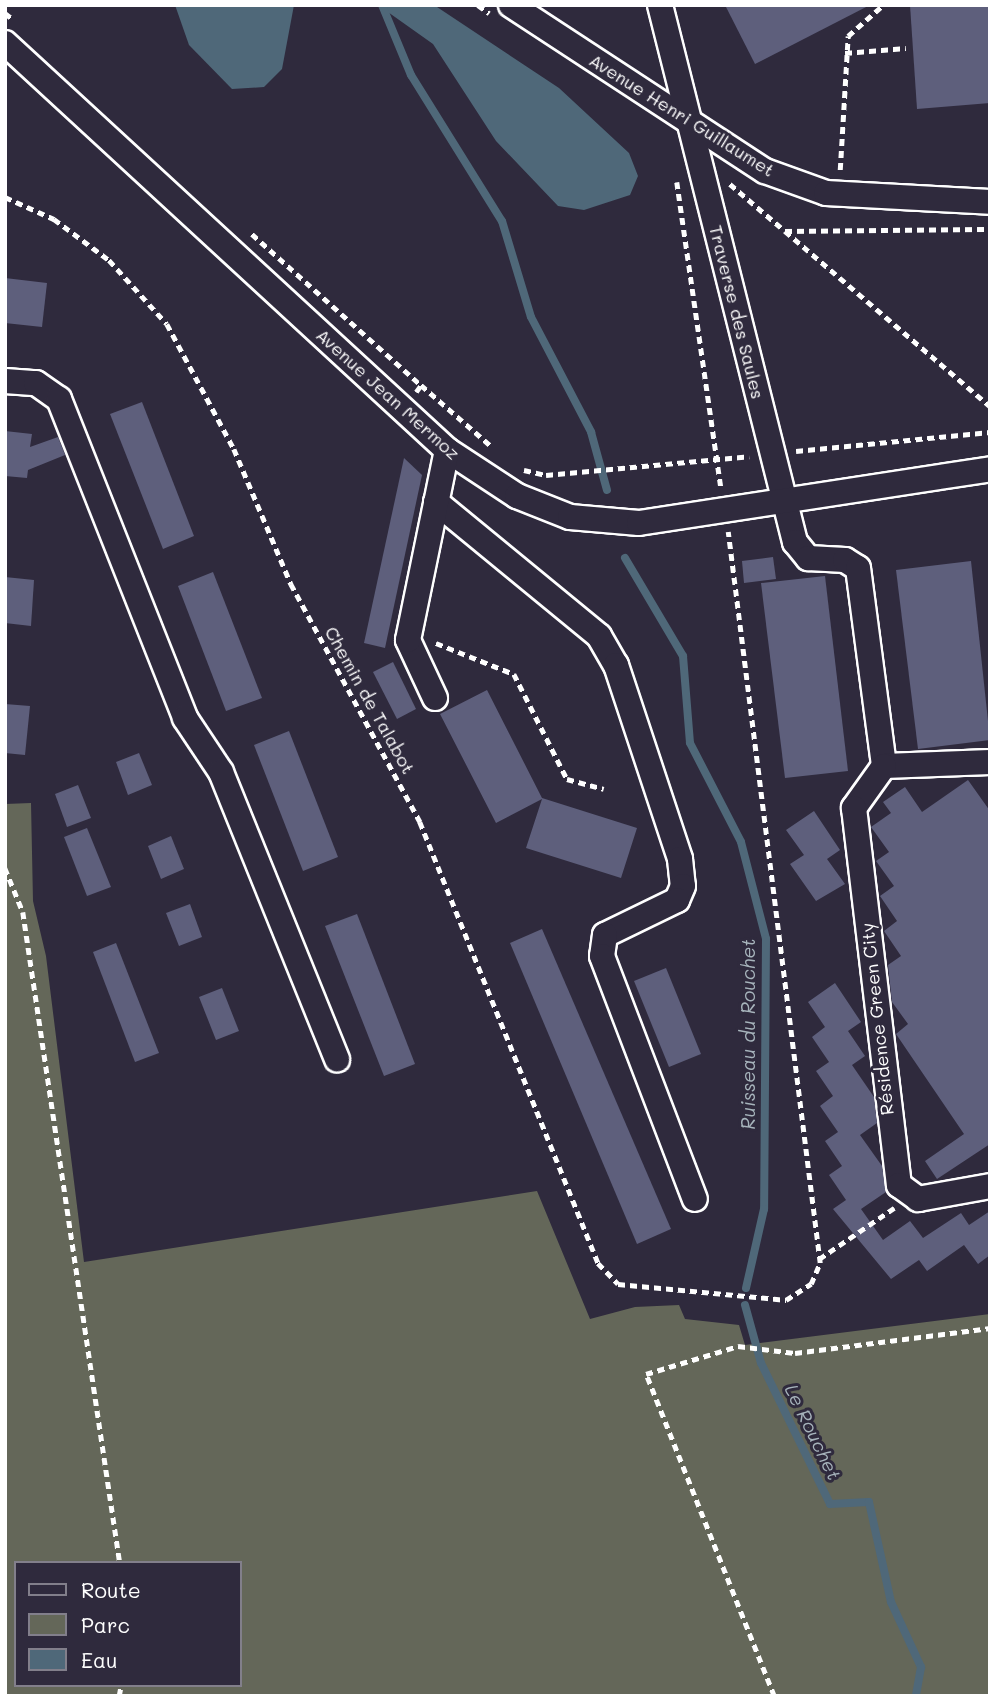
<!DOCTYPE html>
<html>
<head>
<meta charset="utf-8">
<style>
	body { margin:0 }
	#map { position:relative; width:995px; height:1701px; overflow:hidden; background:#2f2a3d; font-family:Mali,sans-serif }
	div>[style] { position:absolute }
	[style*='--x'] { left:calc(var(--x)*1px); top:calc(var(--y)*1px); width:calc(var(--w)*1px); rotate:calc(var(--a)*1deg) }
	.green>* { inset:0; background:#646759 }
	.water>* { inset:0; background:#4f6879 }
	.stream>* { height:8px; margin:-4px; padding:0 4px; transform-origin:4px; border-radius:4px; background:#4f6879 }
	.building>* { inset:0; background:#5e5f7c }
	.path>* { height:4.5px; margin-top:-2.25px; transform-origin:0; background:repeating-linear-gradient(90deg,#fff 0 7px,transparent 0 12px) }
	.roads { filter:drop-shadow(2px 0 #fff) drop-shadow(-2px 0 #fff) drop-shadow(0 2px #fff) drop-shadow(0 -2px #fff) }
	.minor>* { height:24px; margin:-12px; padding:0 12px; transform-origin:12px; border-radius:12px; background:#2f2a3d }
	span { translate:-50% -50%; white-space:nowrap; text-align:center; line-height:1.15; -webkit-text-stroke:6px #2f2a3d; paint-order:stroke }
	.street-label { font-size:18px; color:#fff }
	.water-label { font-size:19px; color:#a7b4bc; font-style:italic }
	.frame { position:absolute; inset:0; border:7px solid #fff; pointer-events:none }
	.legend { position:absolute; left:14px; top:1561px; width:228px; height:126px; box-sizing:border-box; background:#2f2a3d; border:2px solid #827f8b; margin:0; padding:9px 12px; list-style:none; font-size:21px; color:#fff }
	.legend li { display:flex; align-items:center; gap:14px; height:35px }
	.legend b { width:35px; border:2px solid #827f8b }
</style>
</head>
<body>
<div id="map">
	<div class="green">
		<div style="clip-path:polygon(evenodd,31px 803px,33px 901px,46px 956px,84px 1262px,537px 1191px,590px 1319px,635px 1307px,679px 1305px,685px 1319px,739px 1325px,745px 1345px,990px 1314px,990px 1696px,5px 1696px,5px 804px,31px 803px,16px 1563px,240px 1563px,240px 1685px,16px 1685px,16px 1563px)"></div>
	</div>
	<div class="water">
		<div style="clip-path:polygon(175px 5px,294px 5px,282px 69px,264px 87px,232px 89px,189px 45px)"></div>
		<div style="clip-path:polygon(378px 5px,434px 5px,559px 88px,629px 153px,638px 176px,630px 195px,584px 210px,558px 206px,496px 141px,433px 44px)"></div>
	</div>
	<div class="stream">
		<div style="--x:382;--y:5;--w:76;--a:67.5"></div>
		<div style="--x:411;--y:75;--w:172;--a:58.1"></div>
		<div style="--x:502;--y:221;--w:100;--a:73.2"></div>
		<div style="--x:531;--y:317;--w:130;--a:62.4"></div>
		<div style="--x:591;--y:432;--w:60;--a:74.6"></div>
		<div style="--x:625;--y:558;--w:114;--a:59.4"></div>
		<div style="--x:683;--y:656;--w:87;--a:85.4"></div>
		<div style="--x:690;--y:743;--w:111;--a:62.7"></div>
		<div style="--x:741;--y:842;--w:100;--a:75.5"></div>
		<div style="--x:766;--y:939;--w:270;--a:90.4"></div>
		<div style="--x:764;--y:1209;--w:81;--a:102.8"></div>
		<div style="--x:745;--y:1305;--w:60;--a:74.6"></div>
		<div style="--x:761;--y:1363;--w:157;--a:63.9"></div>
		<div style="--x:830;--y:1504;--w:39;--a:-3"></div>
		<div style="--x:869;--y:1502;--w:102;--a:77.6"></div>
		<div style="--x:891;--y:1602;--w:72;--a:65.2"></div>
		<div style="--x:921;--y:1667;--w:29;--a:100"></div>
	</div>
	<div class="building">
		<div style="clip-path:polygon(725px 5px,870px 5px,755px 64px)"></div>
		<div style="clip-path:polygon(910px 5px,990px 5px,990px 103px,917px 109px)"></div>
		<div style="clip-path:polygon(5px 278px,47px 283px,42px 327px,5px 323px)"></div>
		<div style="clip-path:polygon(142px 402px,194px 536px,163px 549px,110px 414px)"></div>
		<div style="clip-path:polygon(5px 431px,32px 434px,30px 447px,58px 437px,65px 455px,28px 470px,27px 478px,5px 476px)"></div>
		<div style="clip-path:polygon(404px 458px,422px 475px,385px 648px,364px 643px)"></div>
		<div style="clip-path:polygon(773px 557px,776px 579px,744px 583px,742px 561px)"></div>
		<div style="clip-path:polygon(971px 561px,990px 740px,918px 749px,896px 570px)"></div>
		<div style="clip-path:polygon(213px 572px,262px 698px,226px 711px,178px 586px)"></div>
		<div style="clip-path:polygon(825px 576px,848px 771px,785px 778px,761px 583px)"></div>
		<div style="clip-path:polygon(5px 577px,34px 580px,31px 626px,5px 623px)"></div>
		<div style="clip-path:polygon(393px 662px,416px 709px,397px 719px,373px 672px)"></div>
		<div style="clip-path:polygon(487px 690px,542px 798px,637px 828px,621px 878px,526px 848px,542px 799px,496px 823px,440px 714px)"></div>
		<div style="clip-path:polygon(5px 704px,30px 706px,25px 755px,5px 753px)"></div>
		<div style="clip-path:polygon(289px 731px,338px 857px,303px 871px,254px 745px)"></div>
		<div style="clip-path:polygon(139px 753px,152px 785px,128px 795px,116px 762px)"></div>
		<div style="clip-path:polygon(968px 780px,990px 811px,990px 1144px,937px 1179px,925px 1161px,964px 1134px,896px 1034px,908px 1024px,892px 1002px,888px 965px,901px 956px,884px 931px,897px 921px,880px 896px,894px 886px,876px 861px,889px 852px,871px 827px,891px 813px,883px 802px,905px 787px,922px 812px)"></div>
		<div style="clip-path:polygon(78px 785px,91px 818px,67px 827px,55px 794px)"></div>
		<div style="clip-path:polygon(814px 811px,840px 850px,827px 859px,845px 884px,816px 901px,790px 864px,804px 855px,786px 830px)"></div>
		<div style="clip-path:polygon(87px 828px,111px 887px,87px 896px,64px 837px)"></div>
		<div style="clip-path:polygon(171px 836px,184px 869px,161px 879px,148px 846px)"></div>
		<div style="clip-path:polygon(190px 904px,202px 937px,179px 946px,166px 913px)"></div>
		<div style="clip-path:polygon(357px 914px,415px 1064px,384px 1076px,325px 926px)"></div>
		<div style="clip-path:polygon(542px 929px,671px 1229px,637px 1244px,510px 943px)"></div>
		<div style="clip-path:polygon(116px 943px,159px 1053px,135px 1062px,93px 952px)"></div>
		<div style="clip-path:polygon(666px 968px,701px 1054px,669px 1067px,634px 981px)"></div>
		<div style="clip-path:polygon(835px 983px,861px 1022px,848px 1031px,865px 1056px,852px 1065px,874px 1097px,877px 1123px,860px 1135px,882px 1166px,886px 1192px,861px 1209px,883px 1240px,910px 1221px,923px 1238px,961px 1213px,969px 1225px,990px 1211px,990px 1255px,978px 1264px,964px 1245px,927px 1271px,919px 1260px,891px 1279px,833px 1209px,846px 1200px,829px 1175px,842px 1166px,825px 1141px,838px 1132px,820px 1106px,833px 1096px,816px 1071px,829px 1062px,812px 1037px,825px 1027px,808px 1002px)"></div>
		<div style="clip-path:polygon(222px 988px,239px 1031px,216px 1040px,199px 997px)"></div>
	</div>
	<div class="path">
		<div style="--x:478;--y:5;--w:14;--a:36"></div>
		<div style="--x:5;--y:13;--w:11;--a:38"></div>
		<div style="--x:845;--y:53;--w:61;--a:-4.7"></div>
		<div style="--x:840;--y:170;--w:134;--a:-86.6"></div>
		<div style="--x:848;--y:36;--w:47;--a:-41.5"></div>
		<div style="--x:677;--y:182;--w:309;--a:81.8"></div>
		<div style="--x:730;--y:184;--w:72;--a:40.5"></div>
		<div style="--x:785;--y:231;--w:199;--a:-0.6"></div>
		<div style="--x:5;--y:197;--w:54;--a:24.2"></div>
		<div style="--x:54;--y:219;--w:69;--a:36.7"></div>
		<div style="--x:109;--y:260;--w:86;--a:47.8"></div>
		<div style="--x:167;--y:324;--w:142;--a:61.8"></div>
		<div style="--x:234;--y:449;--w:147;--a:67.1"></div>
		<div style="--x:291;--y:584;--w:271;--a:61.5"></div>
		<div style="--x:420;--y:822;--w:476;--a:68"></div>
		<div style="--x:598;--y:1263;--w:29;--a:46"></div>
		<div style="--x:618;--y:1284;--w:169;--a:5.4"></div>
		<div style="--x:786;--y:1300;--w:30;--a:-33"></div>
		<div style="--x:811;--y:1284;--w:23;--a:-67"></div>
		<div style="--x:820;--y:1263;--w:737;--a:-97.17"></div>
		<div style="--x:785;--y:231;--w:270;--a:40.5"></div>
		<div style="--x:252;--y:234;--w:227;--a:41.8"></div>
		<div style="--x:416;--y:392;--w:9;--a:-54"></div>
		<div style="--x:421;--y:385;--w:94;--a:41.1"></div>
		<div style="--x:796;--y:451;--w:195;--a:-5.6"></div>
		<div style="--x:524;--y:470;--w:23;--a:13"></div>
		<div style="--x:546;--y:475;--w:204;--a:-5.3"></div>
		<div style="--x:436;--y:643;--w:84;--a:21.7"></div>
		<div style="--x:514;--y:674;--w:118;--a:63.2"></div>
		<div style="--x:567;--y:779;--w:38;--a:15"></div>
		<div style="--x:5;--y:868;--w:48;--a:67.8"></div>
		<div style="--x:23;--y:912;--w:658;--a:81.53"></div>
		<div style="--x:819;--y:1259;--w:91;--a:-34.2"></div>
		<div style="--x:119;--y:1696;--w:11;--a:-80"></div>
		<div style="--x:774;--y:1696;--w:347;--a:-111.7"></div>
		<div style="--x:646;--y:1374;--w:96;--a:-16.9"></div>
		<div style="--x:738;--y:1346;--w:57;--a:7"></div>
		<div style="--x:795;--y:1353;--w:197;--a:-7.3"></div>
	</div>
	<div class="roads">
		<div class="minor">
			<div style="--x:511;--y:5;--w:303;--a:33.2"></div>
			<div style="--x:765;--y:171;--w:65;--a:19.8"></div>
			<div style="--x:826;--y:193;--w:164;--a:3.1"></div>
			<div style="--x:660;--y:5;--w:554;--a:75.89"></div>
			<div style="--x:795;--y:542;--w:21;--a:51"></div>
			<div style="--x:808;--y:558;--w:37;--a:3"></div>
			<div style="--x:845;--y:560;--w:15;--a:32"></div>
			<div style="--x:858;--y:568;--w:200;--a:82.5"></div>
			<div style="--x:5;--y:43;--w:601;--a:42.64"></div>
			<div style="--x:447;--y:450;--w:84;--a:33.3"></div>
			<div style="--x:517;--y:496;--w:57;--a:21.6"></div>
			<div style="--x:570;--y:517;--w:69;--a:5"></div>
			<div style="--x:639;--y:523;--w:355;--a:-8.7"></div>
			<div style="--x:5;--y:381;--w:31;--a:4"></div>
			<div style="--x:36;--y:383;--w:28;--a:35"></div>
			<div style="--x:59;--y:399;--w:343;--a:68.4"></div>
			<div style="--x:185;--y:718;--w:65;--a:56.3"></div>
			<div style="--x:221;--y:772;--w:310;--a:68"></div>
			<div style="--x:436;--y:502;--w:211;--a:39.4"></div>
			<div style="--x:599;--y:636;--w:34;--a:60"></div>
			<div style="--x:616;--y:665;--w:204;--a:71.7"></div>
			<div style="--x:680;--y:859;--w:27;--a:84"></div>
			<div style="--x:683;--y:886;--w:15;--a:113"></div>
			<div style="--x:677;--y:900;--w:80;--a:154.1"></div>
			<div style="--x:605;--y:935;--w:21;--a:98"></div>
			<div style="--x:602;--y:956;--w:260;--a:69.1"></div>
			<div style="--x:435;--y:698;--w:64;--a:-115"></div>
			<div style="--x:408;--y:640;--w:194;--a:-78.4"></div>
			<div style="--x:990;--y:762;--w:106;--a:177.8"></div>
			<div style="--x:884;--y:766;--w:52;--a:125.5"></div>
			<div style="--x:854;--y:808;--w:380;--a:83.2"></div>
			<div style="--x:899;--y:1185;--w:24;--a:36"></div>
			<div style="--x:918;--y:1199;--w:73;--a:-10.2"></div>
		</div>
	</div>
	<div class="street-label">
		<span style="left:682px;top:115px;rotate:32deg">Avenue Henri Guillaumet</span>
		<span style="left:737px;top:312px;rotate:76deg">Traverse des Saules</span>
		<span style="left:388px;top:394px;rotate:42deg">Avenue Jean Mermoz</span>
		<span style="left:370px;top:700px;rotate:61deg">Chemin de Talabot</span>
		<span style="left:877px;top:1019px;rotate:-96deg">Résidence Green City</span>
	</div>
	<div class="water-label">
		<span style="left:748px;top:1034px;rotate:-90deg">Ruisseau du Rouchet</span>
		<span style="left:813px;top:1432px;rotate:64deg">Le Rouchet</span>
	</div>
	<div class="frame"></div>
	<ul class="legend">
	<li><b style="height:9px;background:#2f2a3d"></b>Route</li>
	<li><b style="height:19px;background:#646759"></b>Parc</li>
	<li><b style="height:19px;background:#4f6879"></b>Eau</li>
	</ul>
</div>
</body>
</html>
